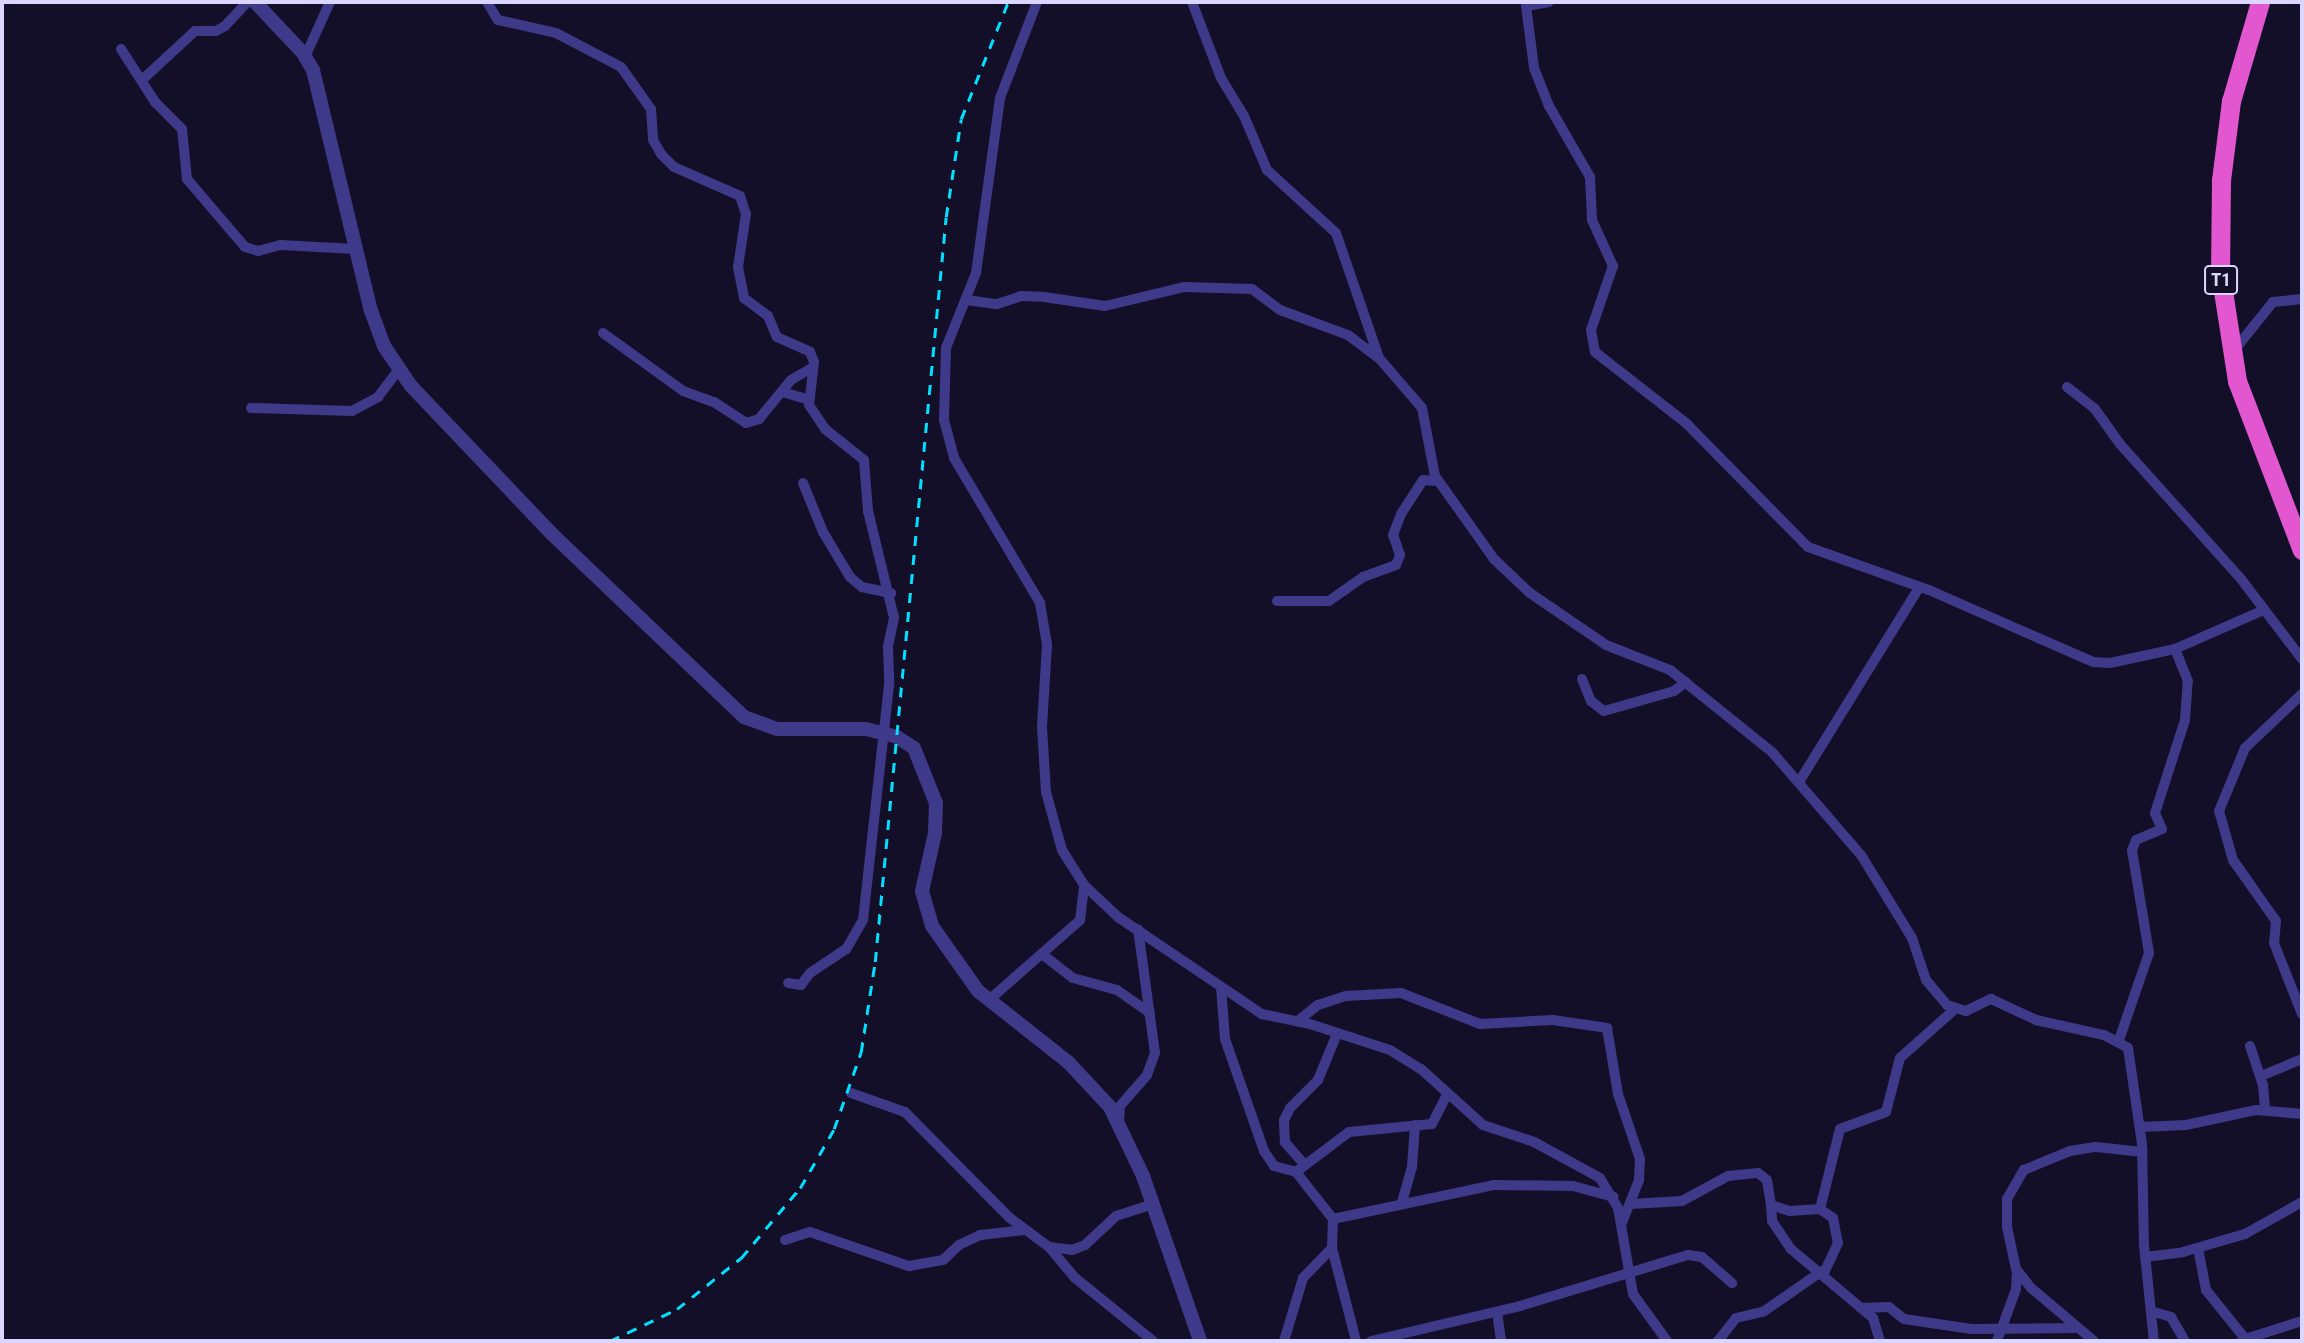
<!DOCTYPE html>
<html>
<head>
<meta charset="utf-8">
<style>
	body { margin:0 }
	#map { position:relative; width:2304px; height:1343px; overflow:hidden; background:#140f28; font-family:"Roboto Condensed",sans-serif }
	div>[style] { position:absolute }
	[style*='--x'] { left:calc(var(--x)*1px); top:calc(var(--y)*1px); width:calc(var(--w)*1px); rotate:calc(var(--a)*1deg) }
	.minor>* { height:10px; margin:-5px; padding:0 5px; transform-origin:5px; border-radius:5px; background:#3e3988 }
	.tertiary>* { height:14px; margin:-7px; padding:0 7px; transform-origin:7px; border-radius:7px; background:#3e3988 }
	.trunk>* { height:19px; margin:-9.5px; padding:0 9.5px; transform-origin:9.5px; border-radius:9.5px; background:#e257d0 }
	.rail>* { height:2.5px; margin-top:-1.25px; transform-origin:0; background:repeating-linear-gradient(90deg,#02e0ff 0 10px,transparent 0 19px) }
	span { translate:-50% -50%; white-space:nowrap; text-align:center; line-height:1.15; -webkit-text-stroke:5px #140f28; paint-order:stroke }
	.shield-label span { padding:2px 5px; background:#140f28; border:2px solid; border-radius:5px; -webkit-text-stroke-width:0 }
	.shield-label { font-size:19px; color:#dbd6ff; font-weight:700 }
	.frame { position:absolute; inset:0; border:4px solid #dbd6ff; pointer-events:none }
</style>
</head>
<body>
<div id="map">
	<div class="minor">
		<div style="--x:487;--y:2;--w:21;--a:59"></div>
		<div style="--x:498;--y:20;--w:59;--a:12.6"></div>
		<div style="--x:556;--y:33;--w:73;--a:27.6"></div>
		<div style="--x:621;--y:67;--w:52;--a:54.5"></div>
		<div style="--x:651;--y:109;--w:31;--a:86"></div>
		<div style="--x:653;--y:140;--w:16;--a:60"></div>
		<div style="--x:661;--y:154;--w:18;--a:45"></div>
		<div style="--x:674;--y:167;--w:72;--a:23.7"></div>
		<div style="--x:740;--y:196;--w:19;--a:72"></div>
		<div style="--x:746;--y:214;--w:54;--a:98.6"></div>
		<div style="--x:738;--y:267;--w:32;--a:79"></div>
		<div style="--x:744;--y:298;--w:30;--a:37"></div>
		<div style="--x:768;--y:316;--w:23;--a:67"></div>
		<div style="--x:777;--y:337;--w:36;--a:24"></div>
		<div style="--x:810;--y:352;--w:11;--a:68"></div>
		<div style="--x:814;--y:362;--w:43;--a:96.6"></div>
		<div style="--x:809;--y:405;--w:29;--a:56"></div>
		<div style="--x:825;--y:429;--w:50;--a:38.5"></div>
		<div style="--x:864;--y:460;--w:51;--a:85.5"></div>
		<div style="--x:868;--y:511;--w:110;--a:76.3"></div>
		<div style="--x:894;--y:618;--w:30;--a:102"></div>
		<div style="--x:888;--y:647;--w:38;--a:88"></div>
		<div style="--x:889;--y:685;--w:236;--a:96.3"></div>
		<div style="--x:863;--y:920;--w:34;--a:120"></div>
		<div style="--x:846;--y:949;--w:43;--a:146.3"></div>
		<div style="--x:810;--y:973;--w:15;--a:127"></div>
		<div style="--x:801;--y:985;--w:13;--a:-171"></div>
		<div style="--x:1037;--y:2;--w:103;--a:111.1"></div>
		<div style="--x:1000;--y:98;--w:177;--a:97.8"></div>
		<div style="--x:976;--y:273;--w:81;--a:111.8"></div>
		<div style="--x:946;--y:348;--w:72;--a:91.6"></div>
		<div style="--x:944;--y:420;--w:39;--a:75"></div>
		<div style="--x:954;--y:458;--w:169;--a:59.3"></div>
		<div style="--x:1040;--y:603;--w:43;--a:80.5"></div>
		<div style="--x:1047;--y:645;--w:82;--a:93.5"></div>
		<div style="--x:1042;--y:727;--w:65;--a:86.5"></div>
		<div style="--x:1046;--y:792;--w:60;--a:74.6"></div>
		<div style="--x:1062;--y:850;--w:41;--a:57.8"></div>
		<div style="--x:1084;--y:885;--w:47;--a:43.3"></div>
		<div style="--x:1118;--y:917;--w:174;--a:34"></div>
		<div style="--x:1262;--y:1014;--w:49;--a:11.8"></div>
		<div style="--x:1310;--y:1024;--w:84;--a:18"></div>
		<div style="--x:1390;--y:1050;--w:36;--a:32"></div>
		<div style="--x:1421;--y:1069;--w:84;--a:42.1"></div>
		<div style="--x:1483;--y:1125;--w:54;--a:18.4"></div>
		<div style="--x:1534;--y:1142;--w:75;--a:28.6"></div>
		<div style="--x:1600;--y:1178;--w:35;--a:59"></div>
		<div style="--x:1618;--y:1208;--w:87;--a:80.1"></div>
		<div style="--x:1633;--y:1294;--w:58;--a:54.1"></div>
		<div style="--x:1192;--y:2;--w:81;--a:69.1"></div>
		<div style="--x:1221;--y:78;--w:44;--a:58.8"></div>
		<div style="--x:1244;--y:116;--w:59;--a:66.9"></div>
		<div style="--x:1267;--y:170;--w:93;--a:42.4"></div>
		<div style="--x:1336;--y:233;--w:132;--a:71"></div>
		<div style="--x:1379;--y:358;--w:66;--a:49.3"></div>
		<div style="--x:1422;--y:408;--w:69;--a:79.2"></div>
		<div style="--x:1435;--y:476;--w:102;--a:54.6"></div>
		<div style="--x:1494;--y:559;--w:50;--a:43.4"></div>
		<div style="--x:1530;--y:593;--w:92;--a:34.4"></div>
		<div style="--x:1606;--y:645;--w:69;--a:21.3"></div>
		<div style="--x:1670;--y:670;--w:131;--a:38.8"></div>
		<div style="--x:1772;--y:752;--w:136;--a:49.2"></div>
		<div style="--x:1861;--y:855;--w:97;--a:58.4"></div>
		<div style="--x:1912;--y:938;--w:44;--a:71.6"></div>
		<div style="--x:1926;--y:980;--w:33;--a:50"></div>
		<div style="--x:1947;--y:1005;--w:20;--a:18"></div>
		<div style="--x:1966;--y:1011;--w:28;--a:-26"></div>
		<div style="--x:1991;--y:999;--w:50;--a:25"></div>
		<div style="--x:2036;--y:1020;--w:70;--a:12.4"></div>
		<div style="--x:2104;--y:1035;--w:27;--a:28"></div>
		<div style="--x:2128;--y:1048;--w:97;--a:81.7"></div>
		<div style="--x:2142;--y:1144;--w:101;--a:88.9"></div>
		<div style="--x:2144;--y:1245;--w:97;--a:84.1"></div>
		<div style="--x:1549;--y:2;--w:23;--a:170"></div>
		<div style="--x:1526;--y:6;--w:63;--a:82.6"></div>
		<div style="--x:1534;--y:68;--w:41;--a:68.5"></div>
		<div style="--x:1549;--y:106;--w:82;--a:60"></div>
		<div style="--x:1590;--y:177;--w:43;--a:87.3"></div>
		<div style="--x:1592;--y:220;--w:51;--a:65.5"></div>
		<div style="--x:1613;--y:266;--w:68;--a:109"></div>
		<div style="--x:1591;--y:330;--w:22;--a:80"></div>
		<div style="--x:1595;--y:352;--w:115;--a:38"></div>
		<div style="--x:1686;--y:423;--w:174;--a:45.5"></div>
		<div style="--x:1808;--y:547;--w:128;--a:19.6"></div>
		<div style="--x:1929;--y:590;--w:179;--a:23.7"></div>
		<div style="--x:2093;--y:662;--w:17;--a:3"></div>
		<div style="--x:2110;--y:663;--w:66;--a:-12.2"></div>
		<div style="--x:2175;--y:649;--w:97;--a:-23.7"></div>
		<div style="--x:121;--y:49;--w:63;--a:57.3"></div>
		<div style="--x:155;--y:102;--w:38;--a:45"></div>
		<div style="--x:182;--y:129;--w:50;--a:84.3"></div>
		<div style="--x:187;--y:179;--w:89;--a:49.5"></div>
		<div style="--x:245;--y:247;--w:14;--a:17"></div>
		<div style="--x:258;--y:251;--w:24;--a:-15"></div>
		<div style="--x:281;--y:245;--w:74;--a:3.1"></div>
		<div style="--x:305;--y:57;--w:60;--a:-65.6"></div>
		<div style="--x:142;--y:80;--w:72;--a:-42.8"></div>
		<div style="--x:195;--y:31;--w:21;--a:0"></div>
		<div style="--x:216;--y:31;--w:10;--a:-29"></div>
		<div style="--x:225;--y:26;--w:33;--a:-47"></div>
		<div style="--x:967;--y:300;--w:30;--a:8"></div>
		<div style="--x:997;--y:304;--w:25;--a:-18"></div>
		<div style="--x:1021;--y:296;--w:23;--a:2"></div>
		<div style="--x:1044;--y:297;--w:62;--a:8.4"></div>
		<div style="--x:1105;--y:306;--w:81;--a:-13.5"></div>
		<div style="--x:1184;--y:287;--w:68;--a:1.7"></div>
		<div style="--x:1252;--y:289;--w:35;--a:37"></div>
		<div style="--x:1280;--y:310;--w:72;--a:20.2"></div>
		<div style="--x:1348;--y:335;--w:39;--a:37"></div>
		<div style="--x:603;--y:333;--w:99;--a:35.9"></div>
		<div style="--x:683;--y:391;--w:33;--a:20"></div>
		<div style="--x:714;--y:402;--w:38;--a:33"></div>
		<div style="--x:746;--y:423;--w:14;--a:-17"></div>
		<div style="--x:759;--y:419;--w:50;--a:-50.6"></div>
		<div style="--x:791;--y:380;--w:24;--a:-30"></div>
		<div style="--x:2232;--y:353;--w:65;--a:-51.2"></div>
		<div style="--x:2273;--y:302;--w:29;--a:-6"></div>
		<div style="--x:2067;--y:387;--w:36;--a:38"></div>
		<div style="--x:2095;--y:409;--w:43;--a:54.5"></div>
		<div style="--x:2120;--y:444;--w:181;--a:48.1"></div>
		<div style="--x:2241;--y:579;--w:101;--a:52.7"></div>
		<div style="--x:782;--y:392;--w:26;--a:16"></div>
		<div style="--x:251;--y:408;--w:101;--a:1.7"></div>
		<div style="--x:352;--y:411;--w:30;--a:-28"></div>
		<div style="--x:378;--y:397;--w:34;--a:-53"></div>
		<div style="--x:803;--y:483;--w:53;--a:67.8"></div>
		<div style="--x:823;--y:532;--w:52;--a:59"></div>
		<div style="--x:850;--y:577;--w:16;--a:40"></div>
		<div style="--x:862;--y:587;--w:30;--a:12"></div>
		<div style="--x:1277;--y:601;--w:52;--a:0"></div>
		<div style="--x:1329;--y:601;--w:42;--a:-35.2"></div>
		<div style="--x:1363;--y:577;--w:35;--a:-20"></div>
		<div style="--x:1396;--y:565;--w:11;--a:-68"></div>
		<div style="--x:1400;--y:555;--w:21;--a:-109"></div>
		<div style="--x:1393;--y:535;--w:22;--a:-69"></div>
		<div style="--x:1401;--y:514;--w:40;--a:-57.1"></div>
		<div style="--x:1423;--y:480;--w:15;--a:4"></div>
		<div style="--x:1582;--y:679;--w:24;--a:68"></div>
		<div style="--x:1591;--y:701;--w:16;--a:38"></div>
		<div style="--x:1604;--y:711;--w:73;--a:-15.9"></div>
		<div style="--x:1674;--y:691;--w:15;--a:-37"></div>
		<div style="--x:2302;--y:694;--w:79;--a:136.5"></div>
		<div style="--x:2245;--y:748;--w:68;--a:112.4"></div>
		<div style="--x:2219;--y:811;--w:51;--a:74.1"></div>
		<div style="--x:2233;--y:860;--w:75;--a:54.8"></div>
		<div style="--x:2276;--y:921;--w:22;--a:95"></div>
		<div style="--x:2274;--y:943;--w:76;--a:68.5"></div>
		<div style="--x:1799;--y:782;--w:228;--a:-58.3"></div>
		<div style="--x:1042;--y:954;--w:39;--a:38"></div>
		<div style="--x:1073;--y:978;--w:46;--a:15.3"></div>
		<div style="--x:1117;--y:990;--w:40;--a:34.9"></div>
		<div style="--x:1221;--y:987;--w:52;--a:85.6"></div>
		<div style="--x:1225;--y:1039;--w:119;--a:70.8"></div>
		<div style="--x:1264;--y:1151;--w:18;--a:56"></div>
		<div style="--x:1274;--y:1166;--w:23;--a:15"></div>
		<div style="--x:1296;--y:1172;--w:60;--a:51.8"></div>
		<div style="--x:1333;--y:1219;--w:29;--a:92"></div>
		<div style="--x:1332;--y:1248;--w:96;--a:75.5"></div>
		<div style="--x:989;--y:1000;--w:121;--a:-41.3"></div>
		<div style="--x:1080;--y:920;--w:35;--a:-83"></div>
		<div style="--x:1298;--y:1021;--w:26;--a:-39"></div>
		<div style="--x:1318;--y:1005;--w:29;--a:-18"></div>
		<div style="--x:1346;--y:996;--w:55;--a:-3.1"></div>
		<div style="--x:1401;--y:993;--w:85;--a:21.4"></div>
		<div style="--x:1480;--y:1024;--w:73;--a:-3.1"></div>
		<div style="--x:1553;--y:1020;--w:55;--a:8.4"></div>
		<div style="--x:1607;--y:1028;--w:67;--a:80.5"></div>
		<div style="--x:1618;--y:1094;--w:69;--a:71.3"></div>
		<div style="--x:1640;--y:1159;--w:21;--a:93"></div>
		<div style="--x:1639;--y:1180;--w:46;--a:111.6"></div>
		<div style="--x:2119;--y:1040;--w:92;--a:-71"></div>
		<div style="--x:2149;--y:953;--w:104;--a:-99.4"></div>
		<div style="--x:2132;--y:850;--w:11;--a:-68"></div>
		<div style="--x:2136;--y:840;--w:28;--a:-23"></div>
		<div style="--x:2162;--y:829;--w:17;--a:-114"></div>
		<div style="--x:2155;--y:813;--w:98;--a:-72.1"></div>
		<div style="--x:2185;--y:720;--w:39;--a:-86"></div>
		<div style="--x:2188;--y:681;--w:35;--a:-112"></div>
		<div style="--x:2250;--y:1046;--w:41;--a:71.6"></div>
		<div style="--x:2263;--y:1085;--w:24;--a:85"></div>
		<div style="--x:2261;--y:1076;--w:44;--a:-22.5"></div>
		<div style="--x:851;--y:1093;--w:57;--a:19.4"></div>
		<div style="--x:905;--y:1112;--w:149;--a:45.3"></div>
		<div style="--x:1010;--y:1218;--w:49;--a:36.6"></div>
		<div style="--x:1049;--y:1247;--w:23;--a:7"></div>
		<div style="--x:1072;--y:1250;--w:14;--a:-21"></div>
		<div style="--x:1085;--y:1245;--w:42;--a:-43.1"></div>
		<div style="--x:1116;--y:1216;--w:40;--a:-18"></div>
		<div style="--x:1119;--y:1123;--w:17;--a:-87"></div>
		<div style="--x:1120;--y:1106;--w:41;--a:-48.9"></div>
		<div style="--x:1147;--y:1075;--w:23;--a:-70"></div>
		<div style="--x:1155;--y:1053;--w:125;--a:-97.8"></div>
		<div style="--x:2140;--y:1127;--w:46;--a:-2.5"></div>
		<div style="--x:2186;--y:1125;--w:72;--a:-12.1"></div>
		<div style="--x:2256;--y:1110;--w:46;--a:5"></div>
		<div style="--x:1303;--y:1163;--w:28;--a:-131"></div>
		<div style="--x:1285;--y:1142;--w:22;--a:-93"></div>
		<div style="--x:1284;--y:1120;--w:13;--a:-63"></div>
		<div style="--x:1290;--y:1108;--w:40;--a:-45"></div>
		<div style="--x:1318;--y:1080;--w:50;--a:-67.6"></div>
		<div style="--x:1296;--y:1172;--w:66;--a:-37"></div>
		<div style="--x:1349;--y:1132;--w:83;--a:-5.5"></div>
		<div style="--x:1432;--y:1124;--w:34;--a:-63"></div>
		<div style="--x:1402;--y:1202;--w:36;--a:-74"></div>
		<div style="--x:1412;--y:1167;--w:42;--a:-85.9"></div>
		<div style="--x:1631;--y:1204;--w:51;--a:-3.4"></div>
		<div style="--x:1682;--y:1201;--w:52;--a:-28.5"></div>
		<div style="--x:1728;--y:1176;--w:30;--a:-6"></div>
		<div style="--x:1758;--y:1173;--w:11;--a:38"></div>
		<div style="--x:1767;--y:1180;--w:25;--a:81"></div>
		<div style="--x:1771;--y:1205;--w:20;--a:18"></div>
		<div style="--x:1790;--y:1211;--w:30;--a:-4"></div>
		<div style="--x:1820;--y:1209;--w:16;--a:35"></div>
		<div style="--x:1833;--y:1218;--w:25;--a:79"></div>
		<div style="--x:1838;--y:1243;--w:33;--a:115"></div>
		<div style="--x:1771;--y:1205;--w:16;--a:86"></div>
		<div style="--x:1772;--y:1221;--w:34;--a:56"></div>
		<div style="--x:1791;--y:1249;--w:92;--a:40.1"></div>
		<div style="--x:1861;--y:1308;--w:28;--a:-2"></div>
		<div style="--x:1889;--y:1307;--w:19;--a:39"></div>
		<div style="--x:1904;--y:1319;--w:68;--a:8.5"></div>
		<div style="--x:1971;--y:1329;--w:105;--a:-0.5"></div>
		<div style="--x:1820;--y:1209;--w:82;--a:-76"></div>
		<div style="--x:1840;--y:1129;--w:49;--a:-20.3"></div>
		<div style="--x:1886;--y:1112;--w:56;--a:-75.5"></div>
		<div style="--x:1900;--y:1058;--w:74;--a:-41.7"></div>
		<div style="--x:1333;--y:1219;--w:165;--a:-11.9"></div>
		<div style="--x:1494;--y:1185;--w:79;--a:0.7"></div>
		<div style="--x:1573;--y:1186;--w:42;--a:15"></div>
		<div style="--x:785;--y:1240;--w:26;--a:-18"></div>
		<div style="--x:810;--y:1232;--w:105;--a:19"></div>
		<div style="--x:909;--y:1266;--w:35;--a:-10"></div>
		<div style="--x:943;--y:1260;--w:22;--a:-43"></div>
		<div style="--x:959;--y:1245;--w:23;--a:-25"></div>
		<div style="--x:980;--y:1235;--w:44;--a:-6.5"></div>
		<div style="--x:1049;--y:1247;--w:39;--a:50"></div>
		<div style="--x:1074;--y:1277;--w:102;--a:39"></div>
		<div style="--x:2198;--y:1248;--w:43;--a:79.2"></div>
		<div style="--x:2206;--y:1290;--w:65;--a:51.2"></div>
		<div style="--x:2145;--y:1257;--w:38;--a:-7"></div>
		<div style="--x:2183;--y:1252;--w:65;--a:-16.2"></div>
		<div style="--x:2245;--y:1234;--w:65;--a:-29.3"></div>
		<div style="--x:1861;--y:1308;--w:16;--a:40"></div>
		<div style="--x:1873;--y:1318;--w:24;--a:73"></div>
		<div style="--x:1497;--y:1312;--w:29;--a:82"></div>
		<div style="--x:2154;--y:1312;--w:18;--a:16"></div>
		<div style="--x:2171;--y:1317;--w:28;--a:60"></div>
		<div style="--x:2242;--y:1340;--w:63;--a:-17.6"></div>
		<div style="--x:1284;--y:1341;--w:66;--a:-73.2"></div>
		<div style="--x:1303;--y:1278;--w:42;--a:-46"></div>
		<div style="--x:1371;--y:1341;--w:153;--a:-13.2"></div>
		<div style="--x:1520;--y:1306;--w:176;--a:-16.9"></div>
		<div style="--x:1688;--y:1255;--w:14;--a:8"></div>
		<div style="--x:1702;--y:1257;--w:40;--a:41"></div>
		<div style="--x:1718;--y:1341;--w:29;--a:-52"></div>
		<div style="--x:1736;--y:1318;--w:28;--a:-13"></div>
		<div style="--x:1763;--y:1312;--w:72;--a:-34.8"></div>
		<div style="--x:1997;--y:1341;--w:55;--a:-69.9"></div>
		<div style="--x:2016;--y:1289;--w:17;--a:-87"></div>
		<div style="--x:2094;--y:1341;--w:82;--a:-139.9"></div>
		<div style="--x:2031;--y:1288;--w:24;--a:-128"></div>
		<div style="--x:2016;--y:1269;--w:43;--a:-102.1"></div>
		<div style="--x:2007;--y:1227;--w:28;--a:-90"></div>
		<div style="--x:2007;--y:1199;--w:34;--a:-60"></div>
		<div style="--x:2024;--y:1170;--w:50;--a:-22.4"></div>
		<div style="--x:2070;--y:1151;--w:26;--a:-9"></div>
		<div style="--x:2096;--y:1147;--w:47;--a:6.1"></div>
	</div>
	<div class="tertiary">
		<div style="--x:255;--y:2;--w:70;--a:46.7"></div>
		<div style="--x:303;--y:53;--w:20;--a:60"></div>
		<div style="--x:313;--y:70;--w:245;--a:76.5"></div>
		<div style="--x:370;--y:308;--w:40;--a:69.8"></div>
		<div style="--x:384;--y:346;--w:48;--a:56"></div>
		<div style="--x:411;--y:386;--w:206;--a:46.4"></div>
		<div style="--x:553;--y:535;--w:264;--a:43.6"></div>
		<div style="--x:744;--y:717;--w:35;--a:20"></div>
		<div style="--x:777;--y:729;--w:89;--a:0"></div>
		<div style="--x:866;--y:729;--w:32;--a:14"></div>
		<div style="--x:897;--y:737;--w:20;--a:33"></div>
		<div style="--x:914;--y:748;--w:59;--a:68.2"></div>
		<div style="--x:936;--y:803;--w:30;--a:92"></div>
		<div style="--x:935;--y:833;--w:59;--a:102.6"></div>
		<div style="--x:922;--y:891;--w:36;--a:74"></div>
		<div style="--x:932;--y:926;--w:80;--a:54.7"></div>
		<div style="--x:978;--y:991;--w:115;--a:38.3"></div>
		<div style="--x:1068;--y:1062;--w:62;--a:47"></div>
		<div style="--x:1110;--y:1107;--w:76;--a:64.4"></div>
		<div style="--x:1143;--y:1176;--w:175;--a:70.9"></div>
	</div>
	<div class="trunk">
		<div style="--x:2260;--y:2;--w:103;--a:106.3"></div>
		<div style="--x:2231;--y:101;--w:80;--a:97.2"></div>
		<div style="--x:2221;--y:180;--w:92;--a:90.6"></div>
		<div style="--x:2220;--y:272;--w:110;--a:81.1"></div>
		<div style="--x:2237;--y:381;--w:181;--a:69"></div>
	</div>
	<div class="rail">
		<div style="--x:610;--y:1341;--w:74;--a:-25.5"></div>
		<div style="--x:677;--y:1309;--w:82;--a:-38.6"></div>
		<div style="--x:741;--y:1258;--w:92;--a:-49.9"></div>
		<div style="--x:800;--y:1188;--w:68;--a:-60"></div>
		<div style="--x:834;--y:1129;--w:82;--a:-70.7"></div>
		<div style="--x:861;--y:1052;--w:91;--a:-81.2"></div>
		<div style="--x:875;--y:962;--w:748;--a:-84.56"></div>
		<div style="--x:946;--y:217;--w:99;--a:-81.3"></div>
		<div style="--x:961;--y:119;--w:126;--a:-68.1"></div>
	</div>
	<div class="shield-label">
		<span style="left:2221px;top:280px">T1</span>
	</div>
	<div class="frame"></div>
</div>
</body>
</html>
